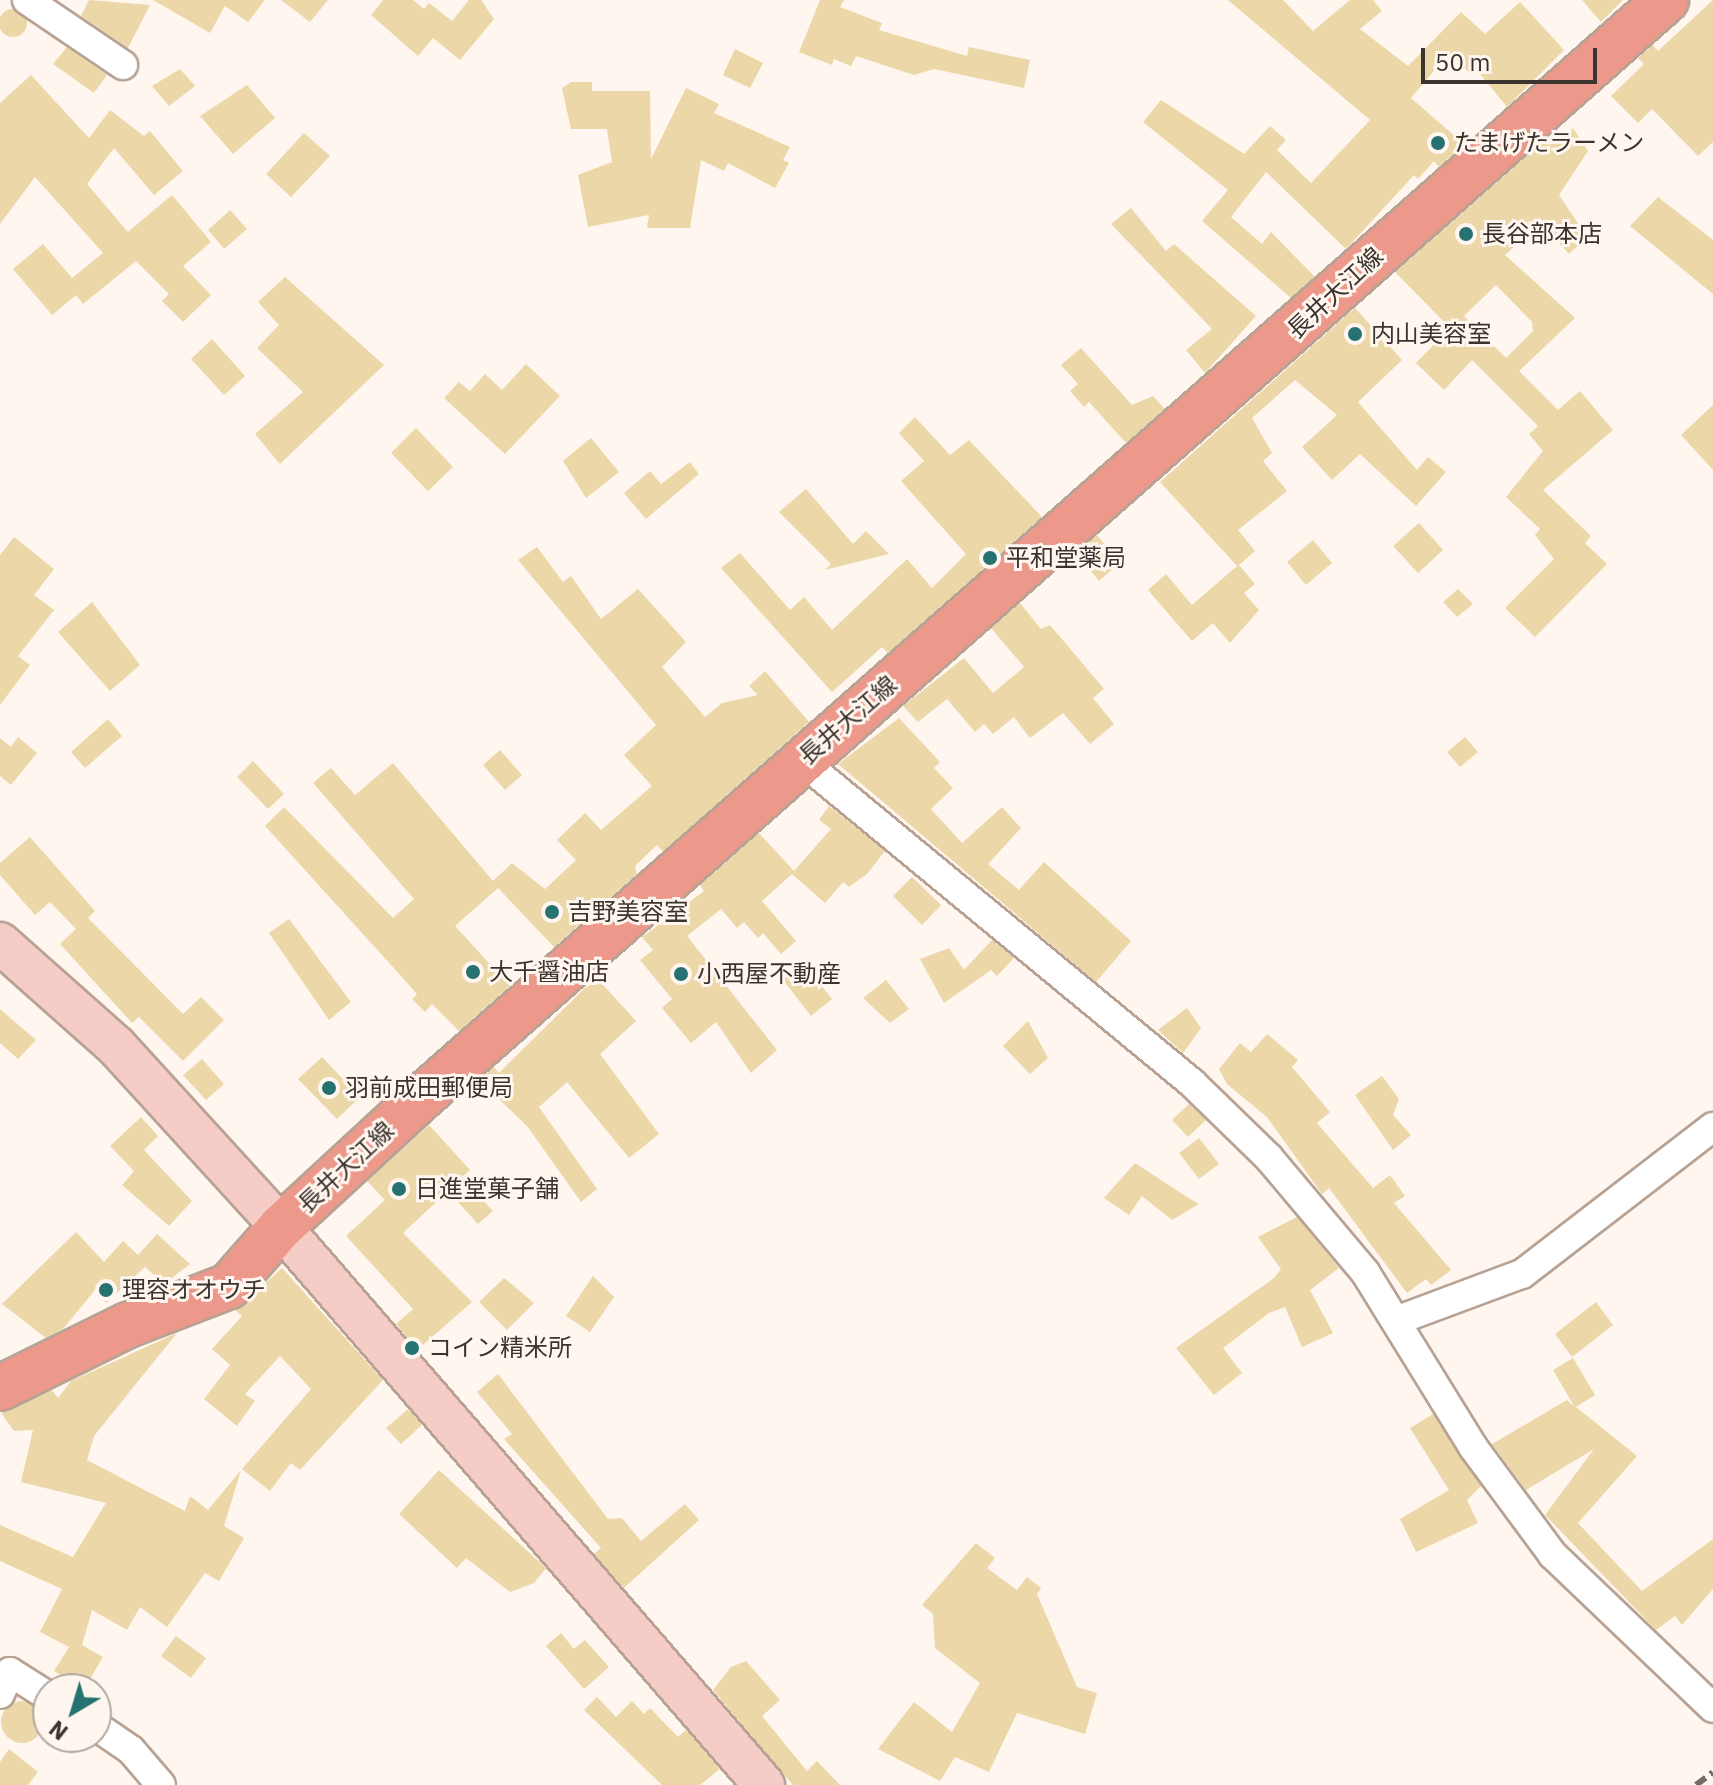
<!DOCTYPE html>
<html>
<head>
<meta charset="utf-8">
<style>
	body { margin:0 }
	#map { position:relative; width:1713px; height:1785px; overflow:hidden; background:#fff6ef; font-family:"IBM Plex Sans","Noto Sans JP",sans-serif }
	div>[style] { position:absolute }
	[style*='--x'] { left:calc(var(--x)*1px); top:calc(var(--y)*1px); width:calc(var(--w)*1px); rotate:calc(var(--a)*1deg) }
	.building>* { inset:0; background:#ecd7a8 }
	.round { border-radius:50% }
	.roads { filter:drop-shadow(2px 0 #b7a293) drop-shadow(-2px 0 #b7a293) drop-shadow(0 2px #b7a293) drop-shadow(0 -2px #b7a293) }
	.street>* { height:28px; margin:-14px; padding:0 14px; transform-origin:14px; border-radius:14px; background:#fff }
	.secondary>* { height:40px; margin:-20px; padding:0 20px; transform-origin:20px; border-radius:20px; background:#f5ccc6 }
	.primary>* { height:44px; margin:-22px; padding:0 22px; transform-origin:22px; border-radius:22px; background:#ec998c }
	.rail>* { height:6px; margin-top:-3px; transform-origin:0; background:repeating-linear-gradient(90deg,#736b64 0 12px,transparent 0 18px) }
	.dots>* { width:22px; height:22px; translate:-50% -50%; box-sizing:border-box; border:4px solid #fff6ef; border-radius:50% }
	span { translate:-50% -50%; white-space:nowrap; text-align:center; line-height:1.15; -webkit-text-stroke:6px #fff6ef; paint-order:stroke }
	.poi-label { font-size:24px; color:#3b332d }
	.left { translate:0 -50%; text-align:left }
	.street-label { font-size:24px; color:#3b332d }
	.north { position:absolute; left:32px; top:1673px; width:80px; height:80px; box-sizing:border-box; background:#fff6ef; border:2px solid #b1a8a1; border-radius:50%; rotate:218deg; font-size:22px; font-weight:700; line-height:32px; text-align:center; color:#3b332d }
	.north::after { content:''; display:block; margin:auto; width:28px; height:36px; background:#267172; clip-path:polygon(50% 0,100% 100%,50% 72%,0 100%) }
	.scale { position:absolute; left:1421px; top:48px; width:176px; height:36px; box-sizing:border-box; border:4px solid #3b332d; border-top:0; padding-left:10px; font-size:24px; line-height:28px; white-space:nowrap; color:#3b332d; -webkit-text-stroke:6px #fff6ef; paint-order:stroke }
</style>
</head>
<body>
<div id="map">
	<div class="building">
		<div style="clip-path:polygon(89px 0,150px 5px,128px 48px,81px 16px)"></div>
		<div style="clip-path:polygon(153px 0,265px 0,248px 22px,225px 6px,210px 33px)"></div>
		<div style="clip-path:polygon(281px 0,328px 0,310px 22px)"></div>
		<div style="clip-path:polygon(383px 0,413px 0,424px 9px,429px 3px,452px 21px,469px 0,481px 0,494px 19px,460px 60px,433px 38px,418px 56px,371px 15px)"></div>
		<div style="clip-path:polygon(820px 0,844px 0,840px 7px,882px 23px,879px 30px,967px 56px,969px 47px,1030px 60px,1024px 88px,934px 69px,914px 75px,856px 56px,851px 66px,834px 59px,832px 65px,799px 52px)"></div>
		<div style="clip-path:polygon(1228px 0,1283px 0,1313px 31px,1350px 0,1373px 0,1382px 11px,1360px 29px,1408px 66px,1461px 12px,1485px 34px,1520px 2px,1564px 50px,1507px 107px,1476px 69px,1471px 74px,1449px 53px,1411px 98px,1464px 144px,1439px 167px,1434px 161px,1418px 179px,1414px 175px,1346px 249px,1266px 172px,1231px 217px,1262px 244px,1271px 232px,1315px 277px,1291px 298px,1202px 221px,1228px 190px,1143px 122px,1161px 100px,1244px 154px,1270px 126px,1286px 140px,1277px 150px,1311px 183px,1370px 120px)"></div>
		<div style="clip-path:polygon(1582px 0,1623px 0,1601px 22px)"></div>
		<div style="clip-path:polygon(1713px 0,1713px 142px,1698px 156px,1652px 109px,1638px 123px,1611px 96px,1644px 64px,1638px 58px,1653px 45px,1658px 51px)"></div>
		<div class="round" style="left:-1px;top:9px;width:28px;height:28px"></div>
		<div style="clip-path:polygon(67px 47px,107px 75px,94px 93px,53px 64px)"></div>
		<div style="clip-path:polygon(735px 49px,763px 63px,750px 88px,723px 75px)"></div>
		<div style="clip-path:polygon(180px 69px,195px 86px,169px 106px,152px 86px)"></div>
		<div style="clip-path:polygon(31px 75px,89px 138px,110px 110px,144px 136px,150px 131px,183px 171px,154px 195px,114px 148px,87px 184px,128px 232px,172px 195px,211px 242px,183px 266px,211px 295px,183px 322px,162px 301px,169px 294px,136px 261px,83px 304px,76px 295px,52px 315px,13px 269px,43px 244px,72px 278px,103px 253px,35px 177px,0 224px,0 103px)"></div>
		<div style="clip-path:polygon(571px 82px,592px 82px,592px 91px,650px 91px,651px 159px,686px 88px,719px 104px,714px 113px,790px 147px,783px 160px,789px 163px,775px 188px,728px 163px,724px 171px,701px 160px,690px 228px,647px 228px,649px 215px,588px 227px,578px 175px,612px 162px,607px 129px,571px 129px,562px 88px)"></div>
		<div style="clip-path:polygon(247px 85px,275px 118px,233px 154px,200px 116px)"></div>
		<div style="clip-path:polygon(evenodd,1573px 128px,1588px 151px,1559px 195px,1587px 237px,1569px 254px,1541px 223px,1505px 255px,1575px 318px,1519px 371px,1558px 410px,1580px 391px,1613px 430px,1543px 490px,1591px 536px,1585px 543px,1607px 564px,1535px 637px,1505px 608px,1554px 559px,1535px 535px,1540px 529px,1506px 497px,1543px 451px,1529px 434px,1538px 426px,1472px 360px,1444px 390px,1416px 363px,1450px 328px,1395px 272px,1553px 133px,1560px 142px,1573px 128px,1496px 285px,1532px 322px,1533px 331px,1506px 358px,1464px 316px,1496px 285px)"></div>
		<div style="clip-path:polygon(304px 133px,330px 156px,291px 197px,266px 174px)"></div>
		<div style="clip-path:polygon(1658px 197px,1713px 240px,1713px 294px,1630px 226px)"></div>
		<div style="clip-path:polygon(1131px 208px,1166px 251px,1174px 244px,1256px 316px,1205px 373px,1186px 350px,1212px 329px,1111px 224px)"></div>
		<div style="clip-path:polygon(230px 210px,247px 229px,224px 249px,208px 230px)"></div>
		<div style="clip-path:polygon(285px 277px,384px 365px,280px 464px,255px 434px,303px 392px,257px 348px,279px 325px,258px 302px)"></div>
		<div style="clip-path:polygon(1355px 308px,1402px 360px,1358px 402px,1417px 470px,1428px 457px,1446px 472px,1416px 506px,1360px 454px,1332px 480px,1302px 447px,1337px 415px,1295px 380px,1252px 418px,1272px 453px,1263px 461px,1287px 491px,1238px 530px,1255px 551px,1239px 565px,1255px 584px,1244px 593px,1259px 610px,1230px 643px,1213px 623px,1192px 641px,1148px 590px,1166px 574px,1192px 605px,1237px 566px,1160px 482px)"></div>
		<div style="clip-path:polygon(212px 339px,245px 376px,224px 395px,191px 359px)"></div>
		<div style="clip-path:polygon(1081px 348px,1132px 405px,1153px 396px,1165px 409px,1126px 443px,1089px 402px,1084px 407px,1070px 391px,1078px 384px,1061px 365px)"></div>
		<div style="clip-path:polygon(526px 364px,560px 396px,505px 454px,444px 398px,459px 382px,470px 391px,485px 374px,502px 390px)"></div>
		<div style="clip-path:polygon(1713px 405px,1713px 470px,1681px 435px)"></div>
		<div style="clip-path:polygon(915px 417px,950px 455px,969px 440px,1042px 517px,888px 653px,882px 647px,832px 692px,721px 568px,740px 553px,790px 610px,804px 597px,832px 630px,907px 559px,932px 588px,966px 554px,901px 481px,924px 461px,899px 433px)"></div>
		<div style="clip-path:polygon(416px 428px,453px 467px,428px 491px,391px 453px)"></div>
		<div style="clip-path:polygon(591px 438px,619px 472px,586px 498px,563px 461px)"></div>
		<div style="clip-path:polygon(690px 462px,699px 474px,646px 519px,624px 493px,650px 471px,661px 484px)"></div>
		<div style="clip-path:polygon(806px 489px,853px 544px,866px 531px,889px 554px,825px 570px,831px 564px,779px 512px)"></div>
		<div style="clip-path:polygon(1419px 523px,1443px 550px,1418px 573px,1393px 546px)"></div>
		<div style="clip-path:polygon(1097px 535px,1120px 563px,1099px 581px,1076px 553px)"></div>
		<div style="clip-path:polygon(14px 537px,54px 569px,34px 595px,54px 610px,18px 656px,30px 665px,0 705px,0 555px)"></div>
		<div style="clip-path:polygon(1313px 540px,1332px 563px,1306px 585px,1287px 562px)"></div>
		<div style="clip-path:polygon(537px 547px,563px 582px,571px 576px,601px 619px,638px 589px,686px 642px,662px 667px,705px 717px,722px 703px,758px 695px,749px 686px,765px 671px,809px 722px,663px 852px,657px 845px,635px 866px,637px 874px,554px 947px,498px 888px,455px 926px,510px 986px,459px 1031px,432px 1004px,425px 1012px,412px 999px,417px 994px,401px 976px,265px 826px,284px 807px,393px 918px,414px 899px,313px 783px,331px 768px,355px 795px,393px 763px,493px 881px,512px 863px,545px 889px,576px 860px,557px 840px,585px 813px,601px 830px,652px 786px,624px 755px,656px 725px,518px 560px)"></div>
		<div style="clip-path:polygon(1458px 589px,1473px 604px,1457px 617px,1443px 602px)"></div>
		<div style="clip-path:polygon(92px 602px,140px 665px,110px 691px,58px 632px)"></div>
		<div style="clip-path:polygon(1020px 603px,1041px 629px,1050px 625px,1104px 689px,1093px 698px,1114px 724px,1090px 744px,1063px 713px,1030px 738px,1014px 717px,993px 734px,984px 724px,975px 732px,947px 699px,918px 722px,903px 706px,964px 658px,993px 693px,1024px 667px,991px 628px)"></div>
		<div style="clip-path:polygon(899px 718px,940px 762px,934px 768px,953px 788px,931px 809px,962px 843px,1002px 807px,1021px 828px,988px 864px,1019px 890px,1044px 862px,1131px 941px,1096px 982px,838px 764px)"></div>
		<div style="clip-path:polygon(108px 719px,122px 736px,85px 768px,71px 752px)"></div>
		<div style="clip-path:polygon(18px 737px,37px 753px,11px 785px,0 776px,0 738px,11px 747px)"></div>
		<div style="clip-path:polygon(1465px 737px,1478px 752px,1460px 767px,1447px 752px)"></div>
		<div style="clip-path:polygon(500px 750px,522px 775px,505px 790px,483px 765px)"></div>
		<div style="clip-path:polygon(253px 761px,284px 794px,268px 809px,237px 777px)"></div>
		<div style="clip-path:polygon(829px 806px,885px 851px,867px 874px,849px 887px,843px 882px,825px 903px,792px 874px,762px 901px,796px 941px,781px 954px,763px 933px,758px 938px,744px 922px,737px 928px,721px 909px,687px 936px,777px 1050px,751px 1073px,716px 1022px,691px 1043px,662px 1008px,672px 999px,640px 960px,653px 950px,642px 937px,704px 891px,700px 885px,759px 833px,794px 871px,831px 829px,819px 820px)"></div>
		<div style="clip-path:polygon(30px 837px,95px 911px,88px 918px,183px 1014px,201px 997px,224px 1020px,183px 1061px,139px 1017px,132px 1023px,60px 944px,76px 929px,50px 902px,35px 915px,0 875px,0 863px)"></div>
		<div style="clip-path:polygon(912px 877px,941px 905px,922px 925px,893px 896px)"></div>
		<div style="clip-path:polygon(289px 919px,351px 1002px,329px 1020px,269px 933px)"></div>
		<div style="clip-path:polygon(992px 940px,1014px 958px,997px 976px,991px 970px,944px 1003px,920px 959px,949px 948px,964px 970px)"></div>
		<div style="clip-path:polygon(804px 964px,832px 999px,811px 1016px,783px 980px)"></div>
		<div style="clip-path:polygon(596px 977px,636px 1021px,600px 1054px,659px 1134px,629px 1158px,567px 1082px,539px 1107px,597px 1189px,581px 1202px,527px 1126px,479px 1080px,494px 1067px,499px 1073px)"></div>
		<div style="clip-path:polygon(886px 980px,909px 1009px,890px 1023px,863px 998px)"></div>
		<div style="clip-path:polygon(1187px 1008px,1201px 1028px,1183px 1053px,1158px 1030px)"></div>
		<div style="clip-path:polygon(0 1009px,36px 1040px,18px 1059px,0 1043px)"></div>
		<div style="clip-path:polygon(1028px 1021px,1048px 1058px,1030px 1074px,1003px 1046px)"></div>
		<div style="clip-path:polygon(1267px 1034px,1298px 1060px,1292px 1067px,1330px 1112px,1317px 1123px,1373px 1188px,1390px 1175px,1405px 1196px,1394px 1203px,1451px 1270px,1431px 1285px,1426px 1279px,1407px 1293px,1329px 1188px,1322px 1194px,1267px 1117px,1227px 1084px,1219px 1069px,1240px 1043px,1251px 1052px)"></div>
		<div style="clip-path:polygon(322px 1057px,360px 1097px,337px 1119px,298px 1079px)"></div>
		<div style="clip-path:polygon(202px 1059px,224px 1084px,206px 1100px,183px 1075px)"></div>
		<div style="clip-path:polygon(1382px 1076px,1399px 1099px,1393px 1115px,1411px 1135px,1393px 1150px,1355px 1095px)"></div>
		<div style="clip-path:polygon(1189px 1104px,1206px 1120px,1188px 1137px,1172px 1120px)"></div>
		<div style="clip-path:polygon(141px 1117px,158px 1136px,144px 1150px,192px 1201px,169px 1226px,122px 1185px,134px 1171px,110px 1146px)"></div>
		<div style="clip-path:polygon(429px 1125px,470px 1170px,462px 1177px,493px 1211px,478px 1224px,448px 1191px,403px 1233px,472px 1302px,417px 1350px,396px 1324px,413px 1309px,346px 1236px,385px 1200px,367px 1181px)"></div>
		<div style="clip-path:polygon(1199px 1138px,1219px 1164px,1199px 1179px,1179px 1153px)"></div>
		<div style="clip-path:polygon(1135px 1163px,1187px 1197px,1199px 1204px,1172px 1220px,1142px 1196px,1129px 1215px,1104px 1198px)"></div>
		<div style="clip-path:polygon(1297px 1217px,1339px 1268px,1310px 1290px,1333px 1333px,1302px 1347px,1285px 1307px,1269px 1313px,1223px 1348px,1242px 1373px,1214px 1395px,1176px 1348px,1274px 1278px,1281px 1269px,1258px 1237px)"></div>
		<div style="clip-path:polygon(76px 1232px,104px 1262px,123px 1241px,138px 1255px,157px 1234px,190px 1264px,164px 1284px,145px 1267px,106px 1303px,95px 1290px,63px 1329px,46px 1338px,2px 1304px)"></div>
		<div style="clip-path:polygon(282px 1268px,383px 1380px,300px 1470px,291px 1463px,270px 1491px,242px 1469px,311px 1389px,280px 1356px,245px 1394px,255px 1401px,237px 1426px,204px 1399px,230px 1365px,212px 1349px,242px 1316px,235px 1310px)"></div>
		<div style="clip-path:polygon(593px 1276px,614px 1297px,590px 1332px,566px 1316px)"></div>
		<div style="clip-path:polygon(504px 1278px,534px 1303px,507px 1330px,479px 1302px)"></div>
		<div style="clip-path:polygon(1596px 1302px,1613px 1325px,1572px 1357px,1555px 1334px)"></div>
		<div style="clip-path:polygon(177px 1333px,94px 1436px,87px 1460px,185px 1511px,190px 1496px,208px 1510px,241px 1470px,224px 1526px,244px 1538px,219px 1581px,205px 1573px,167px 1627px,140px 1607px,127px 1630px,92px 1610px,82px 1645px,103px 1657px,84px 1689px,54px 1671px,69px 1647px,40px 1632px,62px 1589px,0 1561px,0 1525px,73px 1557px,106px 1503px,21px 1482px,33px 1430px,14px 1431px,1px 1413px,52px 1390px,58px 1398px,71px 1381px)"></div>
		<div style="clip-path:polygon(1573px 1358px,1595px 1395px,1576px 1407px,1637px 1456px,1578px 1523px,1642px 1591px,1713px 1539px,1713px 1589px,1682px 1625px,1675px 1616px,1656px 1630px,1545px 1515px,1594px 1449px,1526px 1490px,1492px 1444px,1567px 1400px,1574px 1406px,1553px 1370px)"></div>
		<div style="clip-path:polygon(498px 1374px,608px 1519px,622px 1518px,641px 1541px,685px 1504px,699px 1520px,624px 1588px,594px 1554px,601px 1548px,504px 1439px,512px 1434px,477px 1392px)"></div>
		<div style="clip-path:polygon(408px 1409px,422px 1425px,401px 1444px,386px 1428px)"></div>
		<div style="clip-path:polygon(1433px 1414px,1481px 1486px,1467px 1500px,1478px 1523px,1416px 1552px,1400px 1519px,1449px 1490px,1410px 1428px)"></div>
		<div style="clip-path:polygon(439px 1470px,546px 1568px,534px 1583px,510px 1592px,466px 1558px,457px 1568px,399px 1514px)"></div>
		<div style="clip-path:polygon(976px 1543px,995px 1558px,987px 1568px,1017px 1590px,1027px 1577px,1041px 1588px,1037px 1594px,1077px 1687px,1097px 1693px,1085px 1734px,1017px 1713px,989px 1772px,955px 1757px,940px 1781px,878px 1749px,914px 1702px,952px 1732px,980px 1683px,935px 1648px,933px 1614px,922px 1605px)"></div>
		<div style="clip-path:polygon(561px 1633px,574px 1649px,585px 1640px,609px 1667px,584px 1689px,546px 1646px)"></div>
		<div style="clip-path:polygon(176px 1636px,206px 1658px,191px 1678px,161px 1656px)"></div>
		<div style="clip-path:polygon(746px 1661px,780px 1700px,762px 1716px,807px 1771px,817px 1761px,840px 1785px,793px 1785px,713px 1690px,731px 1667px)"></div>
		<div style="clip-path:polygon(597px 1697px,616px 1717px,632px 1701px,644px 1714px,650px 1708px,678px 1737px,686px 1730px,720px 1769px,700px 1785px,662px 1785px,584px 1710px)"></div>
		<div class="round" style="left:1px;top:1701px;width:42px;height:42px"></div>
		<div style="clip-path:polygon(9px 1749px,38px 1772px,28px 1785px,0 1785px,0 1762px)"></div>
	</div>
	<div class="roads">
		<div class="street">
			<div style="--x:27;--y:0;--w:116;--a:34.1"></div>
			<div style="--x:802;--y:761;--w:506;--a:39.54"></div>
			<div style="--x:1192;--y:1083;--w:107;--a:44.2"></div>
			<div style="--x:1269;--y:1158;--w:149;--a:49.9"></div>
			<div style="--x:1365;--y:1272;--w:206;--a:58.3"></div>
			<div style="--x:1473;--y:1447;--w:134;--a:53.5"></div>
			<div style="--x:1553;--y:1555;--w:221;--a:43.7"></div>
			<div style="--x:1398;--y:1320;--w:132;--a:-20.4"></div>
			<div style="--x:1522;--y:1274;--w:241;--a:-37.6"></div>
			<div style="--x:0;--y:1694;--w:24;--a:-66"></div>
			<div style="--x:10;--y:1672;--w:45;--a:32.3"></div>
			<div style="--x:96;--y:1726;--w:42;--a:34.4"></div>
			<div style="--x:131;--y:1750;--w:46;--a:49.4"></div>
		</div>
		<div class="secondary">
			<div style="--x:0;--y:943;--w:155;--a:41.6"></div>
			<div style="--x:116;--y:1046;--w:245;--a:47.6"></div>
			<div style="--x:281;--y:1227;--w:738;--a:49.12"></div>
		</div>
		<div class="primary">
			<div style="--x:0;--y:1388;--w:143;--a:-26.2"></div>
			<div style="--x:128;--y:1325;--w:108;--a:-21.1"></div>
			<div style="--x:229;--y:1286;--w:79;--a:-48.6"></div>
			<div style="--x:281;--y:1227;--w:180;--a:-42.7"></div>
			<div style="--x:413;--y:1105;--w:1671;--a:-41.41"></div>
		</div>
	</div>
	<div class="rail">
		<div style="--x:1696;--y:1785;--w:21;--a:-37"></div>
	</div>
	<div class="dots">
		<div style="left:1438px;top:143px;background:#267172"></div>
		<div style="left:1466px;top:234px;background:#267172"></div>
		<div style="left:1355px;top:334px;background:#267172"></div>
		<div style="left:990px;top:558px;background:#267172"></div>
		<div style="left:552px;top:912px;background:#267172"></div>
		<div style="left:473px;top:972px;background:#267172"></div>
		<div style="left:681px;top:974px;background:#267172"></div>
		<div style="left:329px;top:1088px;background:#267172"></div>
		<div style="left:399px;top:1189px;background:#267172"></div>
		<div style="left:106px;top:1290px;background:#267172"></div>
		<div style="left:412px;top:1348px;background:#267172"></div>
	</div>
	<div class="poi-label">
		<span class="left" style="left:1454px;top:143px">たまげたラーメン</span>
		<span class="left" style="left:1482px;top:234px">長谷部本店</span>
		<span class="left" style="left:1371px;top:334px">内山美容室</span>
		<span class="left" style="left:1006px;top:558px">平和堂薬局</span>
		<span class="left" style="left:568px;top:912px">吉野美容室</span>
		<span class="left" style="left:489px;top:972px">大千醤油店</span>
		<span class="left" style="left:697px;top:974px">小西屋不動産</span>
		<span class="left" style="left:345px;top:1088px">羽前成田郵便局</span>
		<span class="left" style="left:415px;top:1189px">日進堂菓子舗</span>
		<span class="left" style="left:122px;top:1290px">理容オオウチ</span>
		<span class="left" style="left:428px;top:1348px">コイン精米所</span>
	</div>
	<div class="street-label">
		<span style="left:1335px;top:293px;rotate:-43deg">長井大江線</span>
		<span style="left:848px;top:720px;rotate:-41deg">長井大江線</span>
		<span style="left:346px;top:1167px;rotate:-43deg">長井大江線</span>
	</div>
	<div class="north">N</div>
	<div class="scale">50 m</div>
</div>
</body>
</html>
